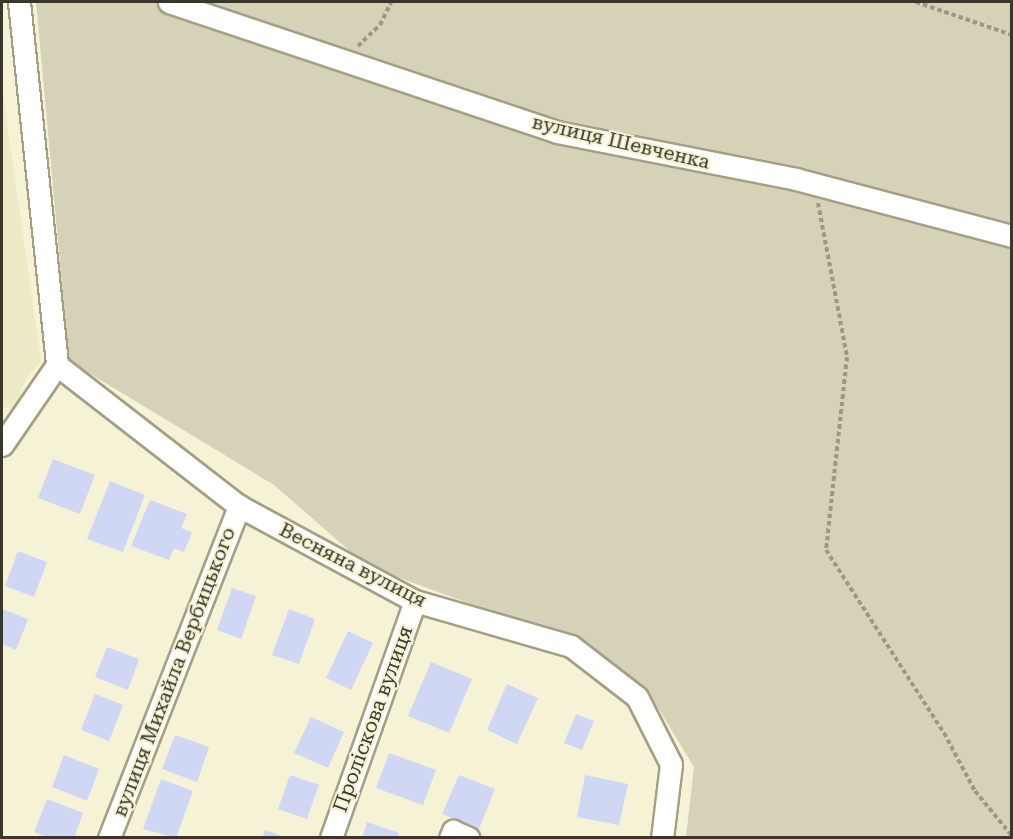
<!DOCTYPE html>
<html>
<head>
<meta charset="utf-8">
<style>
	body { margin:0 }
	#map { position:relative; width:1013px; height:839px; overflow:hidden; background:#f6f2d5; font-family:"Roboto Serif",serif }
	div>[style] { position:absolute }
	[style*='--x'] { left:calc(var(--x)*1px); top:calc(var(--y)*1px); width:calc(var(--w)*1px); rotate:calc(var(--a)*1deg) }
	.built>* { inset:0; background:#eeeac5 }
	.green>* { inset:0; background:#d5d2b8 }
	.building>* { inset:0; background:#cfd7f4 }
	.path>* { height:4px; margin-top:-2px; transform-origin:0; background:repeating-linear-gradient(90deg,#9b9984 0 4.5px,transparent 0 7.5px) }
	.roads { filter:drop-shadow(2px 0 #a39f84) drop-shadow(-2px 0 #a39f84) drop-shadow(0 2px #a39f84) drop-shadow(0 -2px #a39f84) }
	.street>* { height:21px; margin:-10.5px; padding:0 10.5px; transform-origin:10.5px; border-radius:10.5px; background:#fff }
	span { translate:-50% -50%; white-space:nowrap; text-align:center; line-height:1.15; -webkit-text-stroke:4.5px #f6f2d5; paint-order:stroke }
	.street-label { font-size:20px; color:#38372b }
	.frame { position:absolute; inset:0; border:3px solid #38372b; pointer-events:none }
</style>
</head>
<body>
<div id="map">
	<div class="built">
		<div style="clip-path:polygon(2px 88px,41px 360px,25px 381px,15px 408px,2px 407px)"></div>
	</div>
	<div class="green">
		<div style="clip-path:polygon(36px 2px,1011px 2px,1011px 837px,686px 837px,694px 767px,646px 688px,578px 643px,367px 566px,274px 485px,69px 361px)"></div>
	</div>
	<div class="building">
		<div style="clip-path:polygon(53px 459px,95px 475px,80px 514px,38px 498px)"></div>
		<div style="clip-path:polygon(110px 481px,145px 495px,123px 552px,87px 539px)"></div>
		<div style="clip-path:polygon(150px 500px,187px 514px,181px 528px,192px 532px,184px 552px,174px 548px,169px 560px,131px 546px)"></div>
		<div style="clip-path:polygon(18px 551px,47px 562px,34px 597px,5px 586px)"></div>
		<div style="clip-path:polygon(232px 588px,256px 596px,241px 639px,217px 630px)"></div>
		<div style="clip-path:polygon(2px 609px,28px 619px,16px 650px,2px 644px)"></div>
		<div style="clip-path:polygon(289px 609px,315px 619px,299px 664px,272px 655px)"></div>
		<div style="clip-path:polygon(348px 631px,373px 643px,351px 690px,326px 678px)"></div>
		<div style="clip-path:polygon(107px 647px,139px 659px,128px 690px,95px 677px)"></div>
		<div style="clip-path:polygon(431px 662px,472px 679px,449px 733px,408px 716px)"></div>
		<div style="clip-path:polygon(507px 684px,538px 698px,517px 744px,487px 730px)"></div>
		<div style="clip-path:polygon(95px 694px,123px 705px,109px 741px,81px 730px)"></div>
		<div style="clip-path:polygon(576px 714px,594px 721px,582px 750px,564px 743px)"></div>
		<div style="clip-path:polygon(311px 717px,344px 732px,328px 768px,294px 753px)"></div>
		<div style="clip-path:polygon(175px 735px,209px 747px,197px 782px,162px 769px)"></div>
		<div style="clip-path:polygon(389px 753px,436px 770px,423px 805px,376px 788px)"></div>
		<div style="clip-path:polygon(64px 755px,99px 769px,87px 801px,52px 787px)"></div>
		<div style="clip-path:polygon(290px 775px,319px 785px,307px 819px,278px 809px)"></div>
		<div style="clip-path:polygon(459px 775px,495px 789px,479px 829px,442px 814px)"></div>
		<div style="clip-path:polygon(585px 775px,628px 784px,619px 825px,577px 817px)"></div>
		<div style="clip-path:polygon(161px 779px,193px 791px,176px 838px,143px 829px)"></div>
		<div style="clip-path:polygon(47px 799px,83px 813px,74px 838px,49px 838px,34px 832px)"></div>
		<div style="clip-path:polygon(367px 822px,399px 833px,397px 838px,362px 838px)"></div>
		<div style="clip-path:polygon(265px 830px,286px 837px,286px 838px,262px 838px)"></div>
	</div>
	<div class="path">
		<div style="--x:916;--y:2;--w:102;--a:19"></div>
		<div style="--x:358;--y:46;--w:30;--a:-44"></div>
		<div style="--x:380;--y:25;--w:25;--a:-64"></div>
		<div style="--x:818;--y:203;--w:157;--a:79.3"></div>
		<div style="--x:847;--y:357;--w:194;--a:96.2"></div>
		<div style="--x:826;--y:550;--w:218;--a:57.2"></div>
		<div style="--x:944;--y:733;--w:66;--a:61.9"></div>
		<div style="--x:975;--y:791;--w:58;--a:50.6"></div>
	</div>
	<div class="roads">
		<div class="street">
			<div style="--x:19;--y:2;--w:365;--a:84"></div>
			<div style="--x:169;--y:2;--w:409;--a:18.5"></div>
			<div style="--x:557;--y:132;--w:244;--a:11.1"></div>
			<div style="--x:796;--y:179;--w:223;--a:14.8"></div>
			<div style="--x:57;--y:365;--w:230;--a:37.8"></div>
			<div style="--x:239;--y:506;--w:200;--a:28.4"></div>
			<div style="--x:415;--y:601;--w:162;--a:16.1"></div>
			<div style="--x:571;--y:646;--w:83;--a:37.7"></div>
			<div style="--x:637;--y:697;--w:75;--a:63.1"></div>
			<div style="--x:671;--y:764;--w:75;--a:96.9"></div>
			<div style="--x:2;--y:445;--w:97;--a:-55.5"></div>
			<div style="--x:109;--y:838;--w:357;--a:-68.6"></div>
			<div style="--x:331;--y:838;--w:251;--a:-70.5"></div>
			<div style="--x:450;--y:838;--w:8;--a:-67"></div>
			<div style="--x:453;--y:831;--w:17;--a:24"></div>
		</div>
	</div>
	<div class="street-label">
		<span style="left:621px;top:142px;rotate:13deg">вулиця Шевченка</span>
		<span style="left:353px;top:565px;rotate:27deg">Весняна вулиця</span>
		<span style="left:174px;top:672px;rotate:-69deg">вулиця Михайла Вербицького</span>
		<span style="left:373px;top:719px;rotate:-70deg">Проліскова вулиця</span>
	</div>
	<div class="frame"></div>
</div>
</body>
</html>
